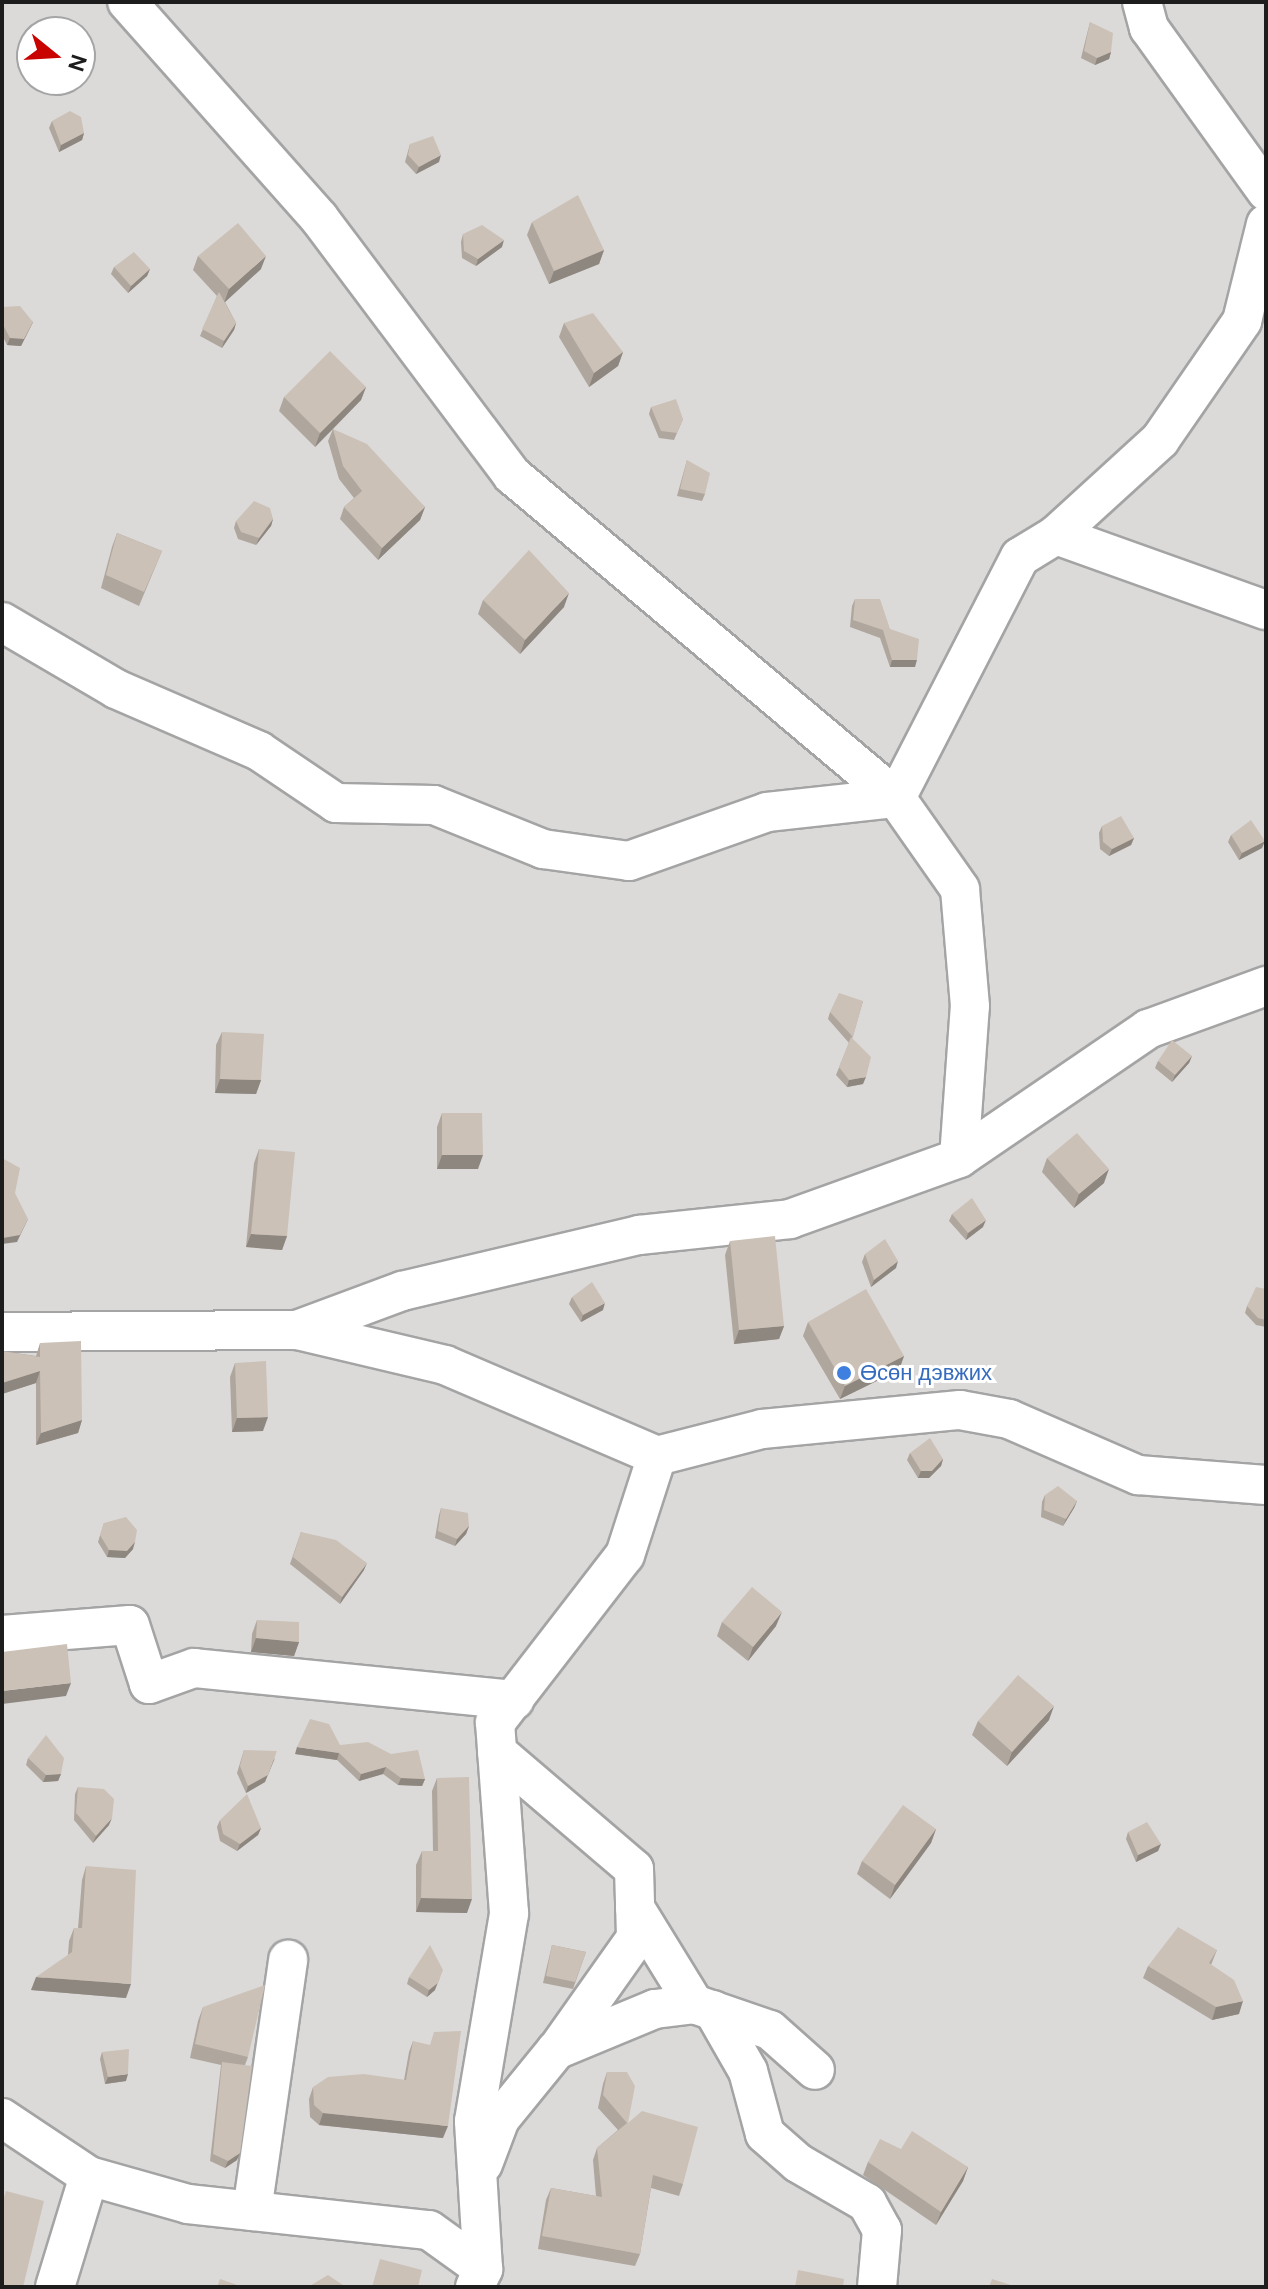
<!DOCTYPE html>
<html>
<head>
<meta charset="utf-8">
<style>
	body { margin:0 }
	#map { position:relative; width:1268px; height:2289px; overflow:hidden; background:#efebe1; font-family:"DM Sans",sans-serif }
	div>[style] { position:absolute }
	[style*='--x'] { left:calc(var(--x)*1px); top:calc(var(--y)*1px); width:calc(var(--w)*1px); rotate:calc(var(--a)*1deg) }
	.residential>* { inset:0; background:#dbdad9 }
	.roads { filter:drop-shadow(2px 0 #a4a4a4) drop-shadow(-2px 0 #a4a4a4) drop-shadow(0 2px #a4a4a4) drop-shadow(0 -2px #a4a4a4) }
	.minor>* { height:38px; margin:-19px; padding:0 19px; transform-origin:19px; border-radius:19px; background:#fff }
	.wall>* { inset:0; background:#afa69d }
	.shaded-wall>* { inset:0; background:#8e8780 }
	.building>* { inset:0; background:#cbc1b7 }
	.dots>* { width:22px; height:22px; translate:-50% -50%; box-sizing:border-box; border:4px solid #fff; border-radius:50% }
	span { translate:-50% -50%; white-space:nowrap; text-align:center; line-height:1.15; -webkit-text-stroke:6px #fff; paint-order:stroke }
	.shop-label { font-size:22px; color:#366cbe }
	.left { translate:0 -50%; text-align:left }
	.frame { position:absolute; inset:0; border:4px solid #1d1d1d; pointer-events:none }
	.north { position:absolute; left:16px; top:16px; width:80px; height:80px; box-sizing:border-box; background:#fff; border:2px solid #a5a5a5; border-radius:50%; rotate:108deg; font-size:22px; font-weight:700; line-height:32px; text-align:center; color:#1d1d1d }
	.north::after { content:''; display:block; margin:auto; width:28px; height:36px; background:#c90400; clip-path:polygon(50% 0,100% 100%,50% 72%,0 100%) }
</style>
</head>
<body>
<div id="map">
	<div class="residential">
		<div style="clip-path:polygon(evenodd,2px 2px,1266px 2px,1266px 2287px,2px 2287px,2px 2px,32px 32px,80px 32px,80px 80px,32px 80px,32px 32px)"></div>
	</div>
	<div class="roads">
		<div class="minor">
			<div style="--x:1142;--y:2;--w:27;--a:75"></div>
			<div style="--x:1149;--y:28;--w:201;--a:54.3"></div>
			<div style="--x:1056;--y:535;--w:141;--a:-42.4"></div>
			<div style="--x:1160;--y:440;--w:145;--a:-55.4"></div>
			<div style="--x:1242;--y:321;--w:100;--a:-76.1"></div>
			<div style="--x:2;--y:622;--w:132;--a:30.4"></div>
			<div style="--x:116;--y:689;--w:156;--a:23.4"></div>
			<div style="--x:259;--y:751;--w:93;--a:34"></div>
			<div style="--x:336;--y:803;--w:98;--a:1.2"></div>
			<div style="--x:434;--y:805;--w:118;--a:22"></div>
			<div style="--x:543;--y:849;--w:87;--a:7.9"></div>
			<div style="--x:629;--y:861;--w:146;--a:-19.5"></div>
			<div style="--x:767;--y:812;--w:130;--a:-6.2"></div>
			<div style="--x:896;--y:798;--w:271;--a:-62.8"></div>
			<div style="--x:1020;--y:557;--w:42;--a:-31.4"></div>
			<div style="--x:1056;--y:535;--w:223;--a:19.7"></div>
			<div style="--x:959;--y:1158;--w:229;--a:-34.3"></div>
			<div style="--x:1148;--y:1029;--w:126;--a:-20"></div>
			<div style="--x:297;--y:1330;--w:152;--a:13.3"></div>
			<div style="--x:445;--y:1365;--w:231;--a:23.2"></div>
			<div style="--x:657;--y:1456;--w:108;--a:-14.4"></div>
			<div style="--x:762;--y:1429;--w:199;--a:-5.5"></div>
			<div style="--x:960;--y:1410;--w:50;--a:10.4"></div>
			<div style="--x:1009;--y:1419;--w:141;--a:23.5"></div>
			<div style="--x:1138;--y:1475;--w:128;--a:4.5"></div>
			<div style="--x:2;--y:1332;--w:295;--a:-0.4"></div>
			<div style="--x:297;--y:1330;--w:112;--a:-20.4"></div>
			<div style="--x:402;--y:1291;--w:244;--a:-13.3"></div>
			<div style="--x:639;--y:1235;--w:152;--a:-6"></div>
			<div style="--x:790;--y:1219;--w:180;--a:-19.8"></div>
			<div style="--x:959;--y:1158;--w:152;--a:-85.9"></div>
			<div style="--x:970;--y:1006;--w:117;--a:-94.9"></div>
			<div style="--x:960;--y:889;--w:111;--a:-125.1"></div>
			<div style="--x:896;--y:798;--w:502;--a:-139.93"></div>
			<div style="--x:512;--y:475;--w:321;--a:-126.9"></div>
			<div style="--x:319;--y:218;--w:289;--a:-131.6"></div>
			<div style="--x:2;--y:1635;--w:128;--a:-4.5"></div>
			<div style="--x:130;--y:1625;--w:62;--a:72.1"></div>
			<div style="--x:149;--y:1684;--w:48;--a:-19.6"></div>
			<div style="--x:194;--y:1668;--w:322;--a:5.7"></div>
			<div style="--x:497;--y:1752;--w:180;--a:40.5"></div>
			<div style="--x:634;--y:1869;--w:69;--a:88.3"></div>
			<div style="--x:636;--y:1938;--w:135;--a:125.3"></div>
			<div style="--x:635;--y:1908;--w:113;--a:58.4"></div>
			<div style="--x:713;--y:2010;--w:70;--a:60.2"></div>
			<div style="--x:748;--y:2071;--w:65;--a:74.9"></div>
			<div style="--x:765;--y:2134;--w:44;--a:41.3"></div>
			<div style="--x:798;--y:2163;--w:80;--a:30.1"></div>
			<div style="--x:867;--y:2203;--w:31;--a:61"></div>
			<div style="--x:882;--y:2230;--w:57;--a:95"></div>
			<div style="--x:2;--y:2118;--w:105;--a:33.7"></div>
			<div style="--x:89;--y:2176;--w:103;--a:15.8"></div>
			<div style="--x:188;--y:2204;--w:242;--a:6.2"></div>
			<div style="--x:429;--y:2230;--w:67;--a:35.8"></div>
			<div style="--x:483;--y:2164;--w:48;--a:-69.3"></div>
			<div style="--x:500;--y:2119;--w:89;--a:-50.9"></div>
			<div style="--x:556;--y:2050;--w:107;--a:-22.5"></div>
			<div style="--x:655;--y:2009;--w:39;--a:-7"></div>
			<div style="--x:694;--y:2004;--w:80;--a:18.9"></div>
			<div style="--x:770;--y:2030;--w:60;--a:41.6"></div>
			<div style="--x:252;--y:2211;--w:254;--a:-81.8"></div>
			<div style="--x:55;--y:2287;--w:116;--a:-73"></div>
			<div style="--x:475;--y:2287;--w:20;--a:-66"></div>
			<div style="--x:483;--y:2269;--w:148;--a:-93.5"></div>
			<div style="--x:474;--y:2121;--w:211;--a:-80.4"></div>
			<div style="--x:509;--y:1913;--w:191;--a:-94.2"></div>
			<div style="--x:495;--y:1723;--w:212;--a:-52.3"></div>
			<div style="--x:625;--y:1555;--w:104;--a:-72.1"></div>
		</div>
	</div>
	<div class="wall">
		<div style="clip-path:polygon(1090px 22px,1111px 52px,1109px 59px,1095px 65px,1081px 58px)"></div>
		<div style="clip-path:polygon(52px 121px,84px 133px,82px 140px,59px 152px,49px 128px)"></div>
		<div style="clip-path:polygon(410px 144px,439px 162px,416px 174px,405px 162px)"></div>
		<div style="clip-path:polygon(532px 222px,604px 250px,599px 264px,549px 284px,527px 235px)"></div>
		<div style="clip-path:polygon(463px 234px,502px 247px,476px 266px,462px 258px,461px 242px)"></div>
		<div style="clip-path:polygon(198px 256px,261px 269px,225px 302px,236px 323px,234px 330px,222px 348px,200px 336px,217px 296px,193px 270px)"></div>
		<div style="clip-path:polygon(114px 267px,150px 269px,147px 276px,128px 293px,111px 274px)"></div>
		<div style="clip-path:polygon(2px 307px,33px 322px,21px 346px,7px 345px,2px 335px)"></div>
		<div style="clip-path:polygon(564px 323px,623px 352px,618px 366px,589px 387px,559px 337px)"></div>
		<div style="clip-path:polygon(366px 387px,361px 400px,333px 429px,425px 507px,420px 520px,378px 560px,340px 519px,344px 507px,354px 498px,339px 479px,328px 441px,333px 429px,315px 447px,279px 411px,284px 397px)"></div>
		<div style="clip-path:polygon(651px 407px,683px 419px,674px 440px,659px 438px,649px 414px)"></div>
		<div style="clip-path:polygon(687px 460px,705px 494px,702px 501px,677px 496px)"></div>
		<div style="clip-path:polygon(273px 519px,271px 526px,256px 545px,238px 539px,234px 528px,236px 521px)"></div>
		<div style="clip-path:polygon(117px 533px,162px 551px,139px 606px,101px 588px,112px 547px)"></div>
		<div style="clip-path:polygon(855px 599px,890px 629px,915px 667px,890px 667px,880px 638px,850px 627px,852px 606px)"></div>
		<div style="clip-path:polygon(483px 600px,564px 607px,520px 654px,478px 614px)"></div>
		<div style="clip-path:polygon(1102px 826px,1134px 838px,1131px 845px,1109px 856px,1100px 849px,1099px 833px)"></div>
		<div style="clip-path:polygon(1231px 835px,1262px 848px,1239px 860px,1228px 842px)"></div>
		<div style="clip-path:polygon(863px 1001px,852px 1039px,863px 1084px,847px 1087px,836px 1075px,849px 1043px,828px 1019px,830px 1012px)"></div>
		<div style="clip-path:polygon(222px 1032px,261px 1080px,256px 1094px,215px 1093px,216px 1045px)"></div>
		<div style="clip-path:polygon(1192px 1056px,1189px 1063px,1172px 1082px,1155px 1068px,1158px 1061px)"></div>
		<div style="clip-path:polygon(442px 1113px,478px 1169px,437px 1169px,437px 1127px)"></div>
		<div style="clip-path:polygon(259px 1149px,287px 1236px,282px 1250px,246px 1247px,254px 1163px)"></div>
		<div style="clip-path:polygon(1047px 1158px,1104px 1183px,1074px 1208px,1042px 1172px)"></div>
		<div style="clip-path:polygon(952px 1214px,983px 1227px,966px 1240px,949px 1221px)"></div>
		<div style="clip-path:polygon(730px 1241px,784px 1326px,779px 1339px,734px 1344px,725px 1255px)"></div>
		<div style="clip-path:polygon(865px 1254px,896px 1268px,871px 1287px,862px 1262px)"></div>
		<div style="clip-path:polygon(1266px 1289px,1266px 1327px,1256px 1325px,1245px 1313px,1247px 1306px)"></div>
		<div style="clip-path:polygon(572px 1297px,603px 1310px,581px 1322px,569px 1304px)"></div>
		<div style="clip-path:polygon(808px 1322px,904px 1356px,899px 1370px,840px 1399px,803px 1336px)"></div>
		<div style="clip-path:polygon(40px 1343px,82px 1420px,78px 1433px,36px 1445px,36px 1383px,2px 1394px,2px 1351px,36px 1356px)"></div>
		<div style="clip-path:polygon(235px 1363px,263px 1431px,232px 1432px,230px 1377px)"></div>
		<div style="clip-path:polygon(910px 1453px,943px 1459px,941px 1466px,929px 1478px,918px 1478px,907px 1460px)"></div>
		<div style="clip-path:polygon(1045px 1495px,1077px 1501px,1074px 1508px,1063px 1526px,1041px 1517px,1042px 1502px)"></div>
		<div style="clip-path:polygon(441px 1508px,469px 1526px,466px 1534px,455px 1546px,435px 1538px,439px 1515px)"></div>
		<div style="clip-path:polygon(104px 1523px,133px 1549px,125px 1558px,107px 1557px,98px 1542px)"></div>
		<div style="clip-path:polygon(301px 1532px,364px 1570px,340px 1604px,290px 1564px)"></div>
		<div style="clip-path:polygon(257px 1620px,299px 1642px,294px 1656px,251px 1652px,252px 1634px)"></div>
		<div style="clip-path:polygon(722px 1622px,776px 1626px,748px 1661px,717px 1636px)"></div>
		<div style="clip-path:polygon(1049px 1720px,1007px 1766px,972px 1735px,978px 1721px)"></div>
		<div style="clip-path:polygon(340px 1745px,425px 1779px,422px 1786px,398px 1785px,383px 1774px,359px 1781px,337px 1760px,295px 1754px)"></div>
		<div style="clip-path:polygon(244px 1750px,265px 1782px,246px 1793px,237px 1773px)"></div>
		<div style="clip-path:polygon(28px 1758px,61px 1774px,58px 1781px,43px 1782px,26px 1765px)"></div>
		<div style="clip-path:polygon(437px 1778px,467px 1913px,416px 1912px,416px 1865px,422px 1851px,433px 1851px,432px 1791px)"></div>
		<div style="clip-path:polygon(78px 1787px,109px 1825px,93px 1843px,74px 1820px,75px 1794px)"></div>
		<div style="clip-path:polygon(220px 1820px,261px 1828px,258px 1835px,237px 1851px,220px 1841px,217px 1827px)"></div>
		<div style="clip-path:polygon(936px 1829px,931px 1843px,890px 1899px,857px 1874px,862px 1861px)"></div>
		<div style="clip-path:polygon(1128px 1832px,1161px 1844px,1158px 1851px,1136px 1862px,1126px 1839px)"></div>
		<div style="clip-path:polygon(86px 1866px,126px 1998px,31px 1990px,68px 1955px,69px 1941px,74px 1928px,78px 1928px,82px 1880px)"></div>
		<div style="clip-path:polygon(552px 1945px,586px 1952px,573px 1989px,543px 1983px)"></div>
		<div style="clip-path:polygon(1217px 1950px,1211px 1965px,1239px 2014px,1212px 2020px,1143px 1978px,1148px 1966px)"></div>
		<div style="clip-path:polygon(409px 1977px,435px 1990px,427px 1997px,407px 1984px)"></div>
		<div style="clip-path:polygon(203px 2007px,248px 2057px,245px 2065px,237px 2160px,225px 2168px,210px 2161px,221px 2065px,190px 2058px,198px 2021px)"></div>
		<div style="clip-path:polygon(413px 2041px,443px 2138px,319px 2125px,310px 2117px,309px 2099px,313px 2087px,404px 2080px,409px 2052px)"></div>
		<div style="clip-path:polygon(102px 2052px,126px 2081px,105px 2084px,100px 2059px)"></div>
		<div style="clip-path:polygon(607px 2072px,628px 2123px,683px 2184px,679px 2196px,651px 2188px,640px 2254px,635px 2266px,538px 2249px,546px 2200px,551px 2188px,596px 2196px,593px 2160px,597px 2148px,618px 2130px,598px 2108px,603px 2084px)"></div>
		<div style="clip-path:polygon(901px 2149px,968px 2167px,963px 2181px,936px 2225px,863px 2175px,868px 2162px)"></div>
	</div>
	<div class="shaded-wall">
		<div style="clip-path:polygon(1111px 52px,1109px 59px,1095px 65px,1097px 58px)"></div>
		<div style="clip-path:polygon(84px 133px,82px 140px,59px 152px,61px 145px)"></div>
		<div style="clip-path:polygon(441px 155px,439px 162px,416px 174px,419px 167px)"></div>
		<div style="clip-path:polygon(504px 240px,502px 247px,476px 266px,478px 259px)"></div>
		<div style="clip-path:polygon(604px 250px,599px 264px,549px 284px,554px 271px)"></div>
		<div style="clip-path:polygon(266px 256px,261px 269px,224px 303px,229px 289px)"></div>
		<div style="clip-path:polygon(150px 269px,147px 276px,128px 293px,131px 286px)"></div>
		<div style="clip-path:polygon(33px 322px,21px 346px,7px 345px,10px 338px)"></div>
		<div style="clip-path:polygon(236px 323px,234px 330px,222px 348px,224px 341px)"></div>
		<div style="clip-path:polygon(623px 352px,618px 366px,589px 387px,594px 373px)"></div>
		<div style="clip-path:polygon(366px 387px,361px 400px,315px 447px,320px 433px)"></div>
		<div style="clip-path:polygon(425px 507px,420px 520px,378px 560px,382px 548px)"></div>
		<div style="clip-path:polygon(273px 519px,271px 526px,256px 545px,259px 538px)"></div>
		<div style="clip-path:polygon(569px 593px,564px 607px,520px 654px,525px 640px)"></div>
		<div style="clip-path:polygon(892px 660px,917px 660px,915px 667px,890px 667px)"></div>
		<div style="clip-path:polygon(1134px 838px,1131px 845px,1109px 856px,1112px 849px)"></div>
		<div style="clip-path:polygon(1265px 841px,1262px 848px,1239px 860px,1242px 853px)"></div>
		<div style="clip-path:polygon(1192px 1056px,1189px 1063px,1172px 1082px,1175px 1075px)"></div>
		<div style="clip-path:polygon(866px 1077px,863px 1084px,847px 1087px,849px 1080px)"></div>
		<div style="clip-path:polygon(220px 1079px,261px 1080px,256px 1094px,215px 1093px)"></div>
		<div style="clip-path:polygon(442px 1155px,483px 1155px,478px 1169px,437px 1169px)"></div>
		<div style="clip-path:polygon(1109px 1169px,1104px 1183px,1074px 1208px,1079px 1194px)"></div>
		<div style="clip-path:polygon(28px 1219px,17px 1242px,2px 1244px,3px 1238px)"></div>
		<div style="clip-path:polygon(986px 1220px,983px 1227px,966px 1240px,968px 1233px)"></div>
		<div style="clip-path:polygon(251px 1234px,287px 1236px,282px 1250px,246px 1247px)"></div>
		<div style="clip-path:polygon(898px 1261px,896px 1268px,871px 1287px,874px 1280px)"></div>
		<div style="clip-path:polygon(605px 1303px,603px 1310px,581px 1322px,583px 1315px)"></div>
		<div style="clip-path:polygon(784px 1326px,779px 1339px,734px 1344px,739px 1330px)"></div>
		<div style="clip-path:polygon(904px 1356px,899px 1370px,840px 1399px,845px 1386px)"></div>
		<div style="clip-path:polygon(40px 1371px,36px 1383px,2px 1394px,2px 1383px)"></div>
		<div style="clip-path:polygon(268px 1417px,263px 1431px,232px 1432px,237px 1418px)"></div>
		<div style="clip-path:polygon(82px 1420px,78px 1433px,36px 1445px,41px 1433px)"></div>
		<div style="clip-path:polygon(943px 1459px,941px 1466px,929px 1478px,918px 1478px,921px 1471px)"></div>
		<div style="clip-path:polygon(1077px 1501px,1074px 1508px,1063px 1526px,1066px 1519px)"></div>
		<div style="clip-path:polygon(469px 1526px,466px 1534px,455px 1546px,457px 1539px)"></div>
		<div style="clip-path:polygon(135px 1542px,133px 1549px,125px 1558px,107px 1557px,109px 1550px)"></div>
		<div style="clip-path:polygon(367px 1563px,364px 1570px,340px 1604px,342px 1597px)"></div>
		<div style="clip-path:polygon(782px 1612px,776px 1626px,748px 1661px,753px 1647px)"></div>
		<div style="clip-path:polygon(256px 1638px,299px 1642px,294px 1656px,251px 1652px)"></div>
		<div style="clip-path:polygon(71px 1683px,66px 1696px,2px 1704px,2px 1691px)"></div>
		<div style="clip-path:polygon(1054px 1706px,1049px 1720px,1007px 1766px,1012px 1752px)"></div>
		<div style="clip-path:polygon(297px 1747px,339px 1753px,337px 1760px,295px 1754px)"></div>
		<div style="clip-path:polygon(275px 1758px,265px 1782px,246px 1793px,248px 1786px)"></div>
		<div style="clip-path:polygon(386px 1767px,383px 1774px,359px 1781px,361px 1774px)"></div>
		<div style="clip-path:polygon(61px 1774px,58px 1781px,43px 1782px,46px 1775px)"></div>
		<div style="clip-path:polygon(401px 1778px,425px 1779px,422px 1786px,398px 1785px)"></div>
		<div style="clip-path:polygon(112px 1818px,109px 1825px,93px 1843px,96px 1836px)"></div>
		<div style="clip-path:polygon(261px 1828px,258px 1835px,237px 1851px,240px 1844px)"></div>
		<div style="clip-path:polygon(936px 1829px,931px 1843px,890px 1899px,895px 1885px)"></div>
		<div style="clip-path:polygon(1161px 1844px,1158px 1851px,1136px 1862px,1138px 1855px)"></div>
		<div style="clip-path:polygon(421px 1898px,472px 1899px,467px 1913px,416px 1912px)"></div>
		<div style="clip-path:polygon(36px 1977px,131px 1984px,126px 1998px,31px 1990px)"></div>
		<div style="clip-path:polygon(440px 1977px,435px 1990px,427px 1997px,429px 1990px)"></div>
		<div style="clip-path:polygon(1243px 2001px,1239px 2014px,1212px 2020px,1216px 2007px)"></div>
		<div style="clip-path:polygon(128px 2074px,126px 2081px,105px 2084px,108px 2077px)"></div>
		<div style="clip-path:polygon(323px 2113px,448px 2126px,443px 2138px,319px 2125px)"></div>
		<div style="clip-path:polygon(240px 2153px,237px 2160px,225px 2168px,228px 2161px)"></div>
		<div style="clip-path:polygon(968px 2167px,963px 2181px,936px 2225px,941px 2212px)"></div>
	</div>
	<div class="building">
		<div style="clip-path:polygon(1090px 22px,1113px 33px,1111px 52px,1097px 58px,1084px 51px)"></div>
		<div style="clip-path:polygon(70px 111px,81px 117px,84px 133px,61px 145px,52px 121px)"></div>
		<div style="clip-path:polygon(433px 136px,441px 155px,419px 167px,408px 155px,410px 144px)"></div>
		<div style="clip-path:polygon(578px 195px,604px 250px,554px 271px,532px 222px)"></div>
		<div style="clip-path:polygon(238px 223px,266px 256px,229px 289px,198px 256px)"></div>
		<div style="clip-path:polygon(482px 225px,504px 240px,478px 259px,464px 251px,463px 234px)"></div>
		<div style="clip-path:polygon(134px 252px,150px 269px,131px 286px,114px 267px)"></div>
		<div style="clip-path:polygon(219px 292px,236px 323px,224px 341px,202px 329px)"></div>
		<div style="clip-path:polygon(20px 306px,33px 322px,24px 339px,10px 338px,2px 323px,2px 307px)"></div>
		<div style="clip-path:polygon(593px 313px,623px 352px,594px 373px,564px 323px)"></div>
		<div style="clip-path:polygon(330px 351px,366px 387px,320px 433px,284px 397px)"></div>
		<div style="clip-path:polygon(676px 399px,683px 419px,677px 433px,661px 431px,651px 407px)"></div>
		<div style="clip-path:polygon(333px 429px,367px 444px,425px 507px,382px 548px,344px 507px,362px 491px,343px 466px)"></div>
		<div style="clip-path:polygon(687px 460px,710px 473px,705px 494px,680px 489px)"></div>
		<div style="clip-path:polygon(254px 501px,270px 508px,273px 519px,259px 538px,241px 532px,236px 521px)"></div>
		<div style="clip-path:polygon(117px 533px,162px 551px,144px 592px,106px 575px)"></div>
		<div style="clip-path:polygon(529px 550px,569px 593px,525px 640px,483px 600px)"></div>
		<div style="clip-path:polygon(855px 599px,880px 599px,890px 629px,919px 639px,917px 660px,892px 660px,883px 630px,853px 620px)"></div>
		<div style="clip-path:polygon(1121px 816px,1134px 838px,1112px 849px,1103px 842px,1102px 826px)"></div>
		<div style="clip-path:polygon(1251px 820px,1265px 841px,1242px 853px,1231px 835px)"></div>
		<div style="clip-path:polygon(839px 993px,863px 1001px,853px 1037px,830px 1012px)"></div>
		<div style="clip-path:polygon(222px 1032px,264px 1034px,261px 1080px,220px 1079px)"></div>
		<div style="clip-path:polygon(851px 1037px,871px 1057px,866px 1077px,849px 1080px,839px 1067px)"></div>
		<div style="clip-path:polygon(1172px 1040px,1192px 1056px,1175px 1075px,1158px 1061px)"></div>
		<div style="clip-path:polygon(442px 1113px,482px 1113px,483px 1155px,442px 1155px)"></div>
		<div style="clip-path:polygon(1077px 1133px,1109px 1169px,1079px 1194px,1047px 1158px)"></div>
		<div style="clip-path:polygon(259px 1149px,295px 1152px,287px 1236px,251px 1234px)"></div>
		<div style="clip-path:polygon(2px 1158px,20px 1168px,15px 1193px,28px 1219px,20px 1235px,3px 1238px)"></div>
		<div style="clip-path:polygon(972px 1198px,986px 1220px,968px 1233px,952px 1214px)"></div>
		<div style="clip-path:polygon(775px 1236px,784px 1326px,739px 1330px,730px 1241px)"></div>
		<div style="clip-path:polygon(885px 1239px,898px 1261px,874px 1280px,865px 1254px)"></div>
		<div style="clip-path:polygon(592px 1282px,605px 1303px,583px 1315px,572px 1297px)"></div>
		<div style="clip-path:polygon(1256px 1287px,1266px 1289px,1266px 1320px,1258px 1318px,1247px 1306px)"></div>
		<div style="clip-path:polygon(866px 1289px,904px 1356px,845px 1386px,808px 1322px)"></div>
		<div style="clip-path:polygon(81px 1341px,82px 1420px,41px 1433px,40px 1371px,2px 1383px,2px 1351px,40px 1357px,40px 1343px)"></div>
		<div style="clip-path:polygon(266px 1361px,268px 1417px,237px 1418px,235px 1363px)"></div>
		<div style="clip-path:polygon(930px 1438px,943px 1459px,932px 1471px,921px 1471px,910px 1453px)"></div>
		<div style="clip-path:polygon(1058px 1486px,1077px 1501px,1066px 1519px,1044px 1510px,1045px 1495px)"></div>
		<div style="clip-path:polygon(441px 1508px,468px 1513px,469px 1526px,457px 1539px,438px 1531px)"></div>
		<div style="clip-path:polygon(126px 1517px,137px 1530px,135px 1542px,127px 1551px,109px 1550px,100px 1535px,104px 1523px)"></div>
		<div style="clip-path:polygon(301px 1532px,336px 1540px,367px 1563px,342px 1597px,293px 1557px)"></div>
		<div style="clip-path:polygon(752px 1587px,782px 1612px,753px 1647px,722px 1622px)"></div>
		<div style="clip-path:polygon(257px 1620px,299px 1622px,299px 1642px,256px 1638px)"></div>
		<div style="clip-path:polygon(67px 1644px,71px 1683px,2px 1691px,2px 1652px)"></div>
		<div style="clip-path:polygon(1018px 1675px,1054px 1706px,1012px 1752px,978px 1721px)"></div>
		<div style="clip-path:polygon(310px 1719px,329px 1724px,340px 1745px,368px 1742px,391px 1754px,418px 1750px,425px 1779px,401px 1778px,386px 1767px,361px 1774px,339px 1753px,297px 1747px)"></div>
		<div style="clip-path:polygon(46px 1735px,64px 1758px,61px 1774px,46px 1775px,28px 1758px)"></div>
		<div style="clip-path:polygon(244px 1750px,277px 1751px,268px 1775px,248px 1786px,240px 1766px)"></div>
		<div style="clip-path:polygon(469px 1777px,472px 1899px,421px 1898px,422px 1851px,438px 1851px,437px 1778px)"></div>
		<div style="clip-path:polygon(78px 1787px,104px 1789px,114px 1799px,112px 1818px,96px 1836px,76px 1813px)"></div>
		<div style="clip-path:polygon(247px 1794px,261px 1828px,240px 1844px,223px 1834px,220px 1820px)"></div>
		<div style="clip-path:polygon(903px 1805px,936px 1829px,895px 1885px,862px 1861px)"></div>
		<div style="clip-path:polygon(1147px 1822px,1161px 1844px,1138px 1855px,1128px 1832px)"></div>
		<div style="clip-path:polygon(86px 1866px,136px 1870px,131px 1984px,36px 1977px,72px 1952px,74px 1928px,82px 1928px)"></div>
		<div style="clip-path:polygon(1178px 1927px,1217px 1950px,1209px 1963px,1234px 1980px,1243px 2001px,1216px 2007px,1148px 1966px)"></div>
		<div style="clip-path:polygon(430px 1945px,443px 1970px,438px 1983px,429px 1990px,409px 1977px)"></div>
		<div style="clip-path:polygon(552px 1945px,586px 1952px,575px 1982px,546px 1976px)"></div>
		<div style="clip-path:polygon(265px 1985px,248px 2057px,195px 2044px,203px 2007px)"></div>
		<div style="clip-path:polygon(461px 2031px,448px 2126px,323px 2113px,314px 2105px,313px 2087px,328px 2077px,364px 2074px,406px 2080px,413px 2041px,430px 2045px,434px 2032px)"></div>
		<div style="clip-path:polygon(129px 2049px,128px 2074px,108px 2077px,102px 2052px)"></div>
		<div style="clip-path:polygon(222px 2062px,252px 2066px,240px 2153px,228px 2161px,213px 2154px)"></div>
		<div style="clip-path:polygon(607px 2072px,627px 2072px,635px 2086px,628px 2123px,642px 2111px,698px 2127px,683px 2184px,653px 2175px,640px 2254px,542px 2236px,551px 2188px,602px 2197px,597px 2148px,627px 2123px,603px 2095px)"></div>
		<div style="clip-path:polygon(912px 2131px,968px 2167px,941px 2212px,868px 2162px,880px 2139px,901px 2149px)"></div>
		<div style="clip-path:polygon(6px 2191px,44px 2201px,23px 2287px,2px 2287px,2px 2203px)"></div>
		<div style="clip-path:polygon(380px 2259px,422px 2270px,418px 2287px,372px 2287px)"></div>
		<div style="clip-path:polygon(798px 2270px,844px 2279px,843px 2287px,795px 2287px)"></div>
		<div style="clip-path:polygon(328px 2275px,346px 2287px,308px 2287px)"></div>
		<div style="clip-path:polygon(220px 2279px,243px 2287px,217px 2287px)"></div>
		<div style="clip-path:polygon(992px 2279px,1017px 2287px,989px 2287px)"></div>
	</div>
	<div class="dots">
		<div style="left:844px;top:1373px;background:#3f7fe0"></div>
	</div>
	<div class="shop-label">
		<span class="left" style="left:860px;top:1373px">Өсөн дэвжих</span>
	</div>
	<div class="frame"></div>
	<div class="north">N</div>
</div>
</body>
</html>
